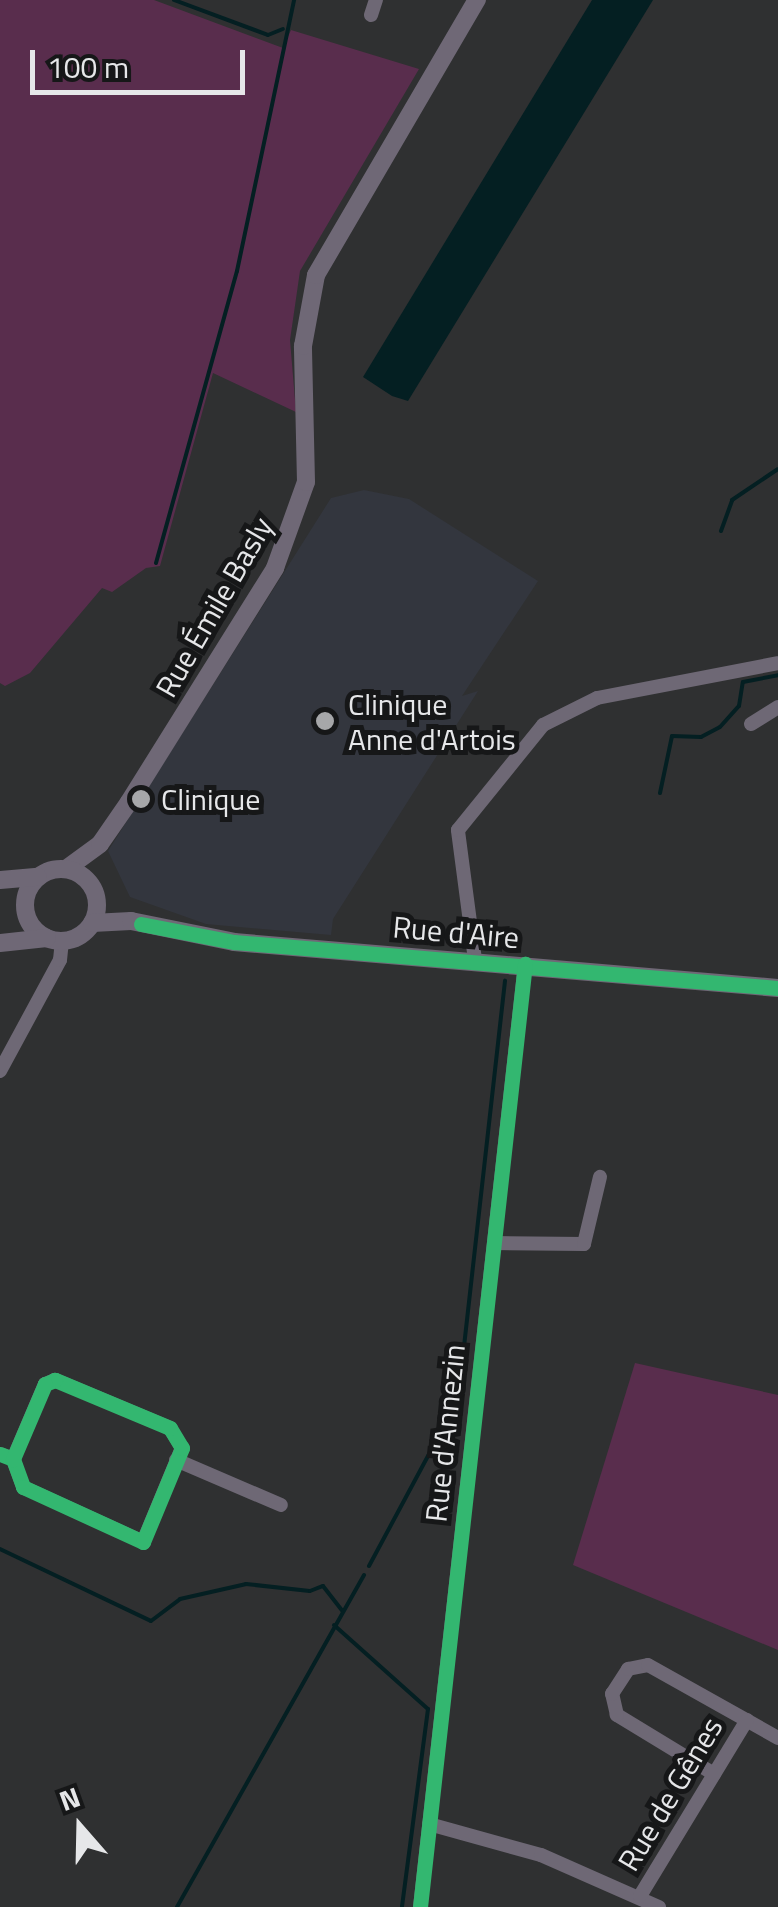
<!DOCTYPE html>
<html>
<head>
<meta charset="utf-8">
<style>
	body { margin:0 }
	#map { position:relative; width:778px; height:1907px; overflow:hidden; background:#2f3031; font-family:"Titillium Web",sans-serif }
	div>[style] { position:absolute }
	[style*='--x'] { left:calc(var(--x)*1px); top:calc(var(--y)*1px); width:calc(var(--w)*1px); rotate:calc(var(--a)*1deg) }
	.built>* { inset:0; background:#33363e }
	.green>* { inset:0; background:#592d4d }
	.water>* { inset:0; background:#041f22 }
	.stream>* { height:4px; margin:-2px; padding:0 2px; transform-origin:2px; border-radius:2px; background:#041f22 }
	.minor>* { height:14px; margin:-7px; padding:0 7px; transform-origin:7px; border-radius:7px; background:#6e6875 }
	.major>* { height:18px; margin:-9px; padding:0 9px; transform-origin:9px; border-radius:9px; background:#6f6876 }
	.major>.ring { margin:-9px; padding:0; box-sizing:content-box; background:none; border:18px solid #6f6876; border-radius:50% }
	.cycleway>* { height:15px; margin:-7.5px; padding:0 7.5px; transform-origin:7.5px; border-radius:7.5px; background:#33b770 }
	.dots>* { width:28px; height:28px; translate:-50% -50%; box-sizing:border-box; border:5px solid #161718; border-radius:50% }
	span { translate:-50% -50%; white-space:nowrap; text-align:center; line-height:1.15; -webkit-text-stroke:10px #161718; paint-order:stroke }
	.street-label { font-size:30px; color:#e6e7e9 }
	.poi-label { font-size:30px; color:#e6e7e9 }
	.left { translate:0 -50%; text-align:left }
	.north { position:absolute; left:30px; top:1777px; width:100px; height:100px; -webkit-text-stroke:8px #161718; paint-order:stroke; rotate:340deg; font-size:28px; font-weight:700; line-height:40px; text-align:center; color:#e6e7e9 }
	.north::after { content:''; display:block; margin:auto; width:35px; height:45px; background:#e6e7e9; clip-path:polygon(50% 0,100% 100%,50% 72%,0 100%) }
	.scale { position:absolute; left:30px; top:50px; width:215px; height:45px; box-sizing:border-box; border:5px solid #e6e7e9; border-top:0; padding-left:12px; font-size:30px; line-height:35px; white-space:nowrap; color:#e6e7e9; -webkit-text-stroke:8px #161718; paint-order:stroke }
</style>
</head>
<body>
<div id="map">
	<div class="built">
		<div style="clip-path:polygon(364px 490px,409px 499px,538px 581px,462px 696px,478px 691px,333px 919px,331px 935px,206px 924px,130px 897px,108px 851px,331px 498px)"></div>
	</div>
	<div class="green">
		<div style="clip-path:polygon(0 0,154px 0,283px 48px,291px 30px,419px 69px,300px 271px,290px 340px,296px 412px,213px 373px,160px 566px,146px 568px,112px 592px,102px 588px,30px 673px,5px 686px,0 683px)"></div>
		<div style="clip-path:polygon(635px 1363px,778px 1395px,778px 1650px,573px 1565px)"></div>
	</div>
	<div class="water">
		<div style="clip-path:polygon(592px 0,653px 0,408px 401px,392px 396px,363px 377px)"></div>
	</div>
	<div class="stream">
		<div style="--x:174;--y:0;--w:100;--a:20.4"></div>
		<div style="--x:268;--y:35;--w:16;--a:-22"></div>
		<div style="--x:721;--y:531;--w:33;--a:-70"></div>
		<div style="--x:732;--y:500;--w:55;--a:-34"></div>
		<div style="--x:156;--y:563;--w:303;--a:-74.5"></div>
		<div style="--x:237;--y:271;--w:277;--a:-78.1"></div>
		<div style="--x:660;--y:793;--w:58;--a:-78.1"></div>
		<div style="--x:672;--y:736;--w:29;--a:2"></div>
		<div style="--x:701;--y:737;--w:21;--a:-28"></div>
		<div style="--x:720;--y:727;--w:28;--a:-48"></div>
		<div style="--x:739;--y:706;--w:24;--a:-81"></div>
		<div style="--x:743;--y:682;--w:36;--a:-11"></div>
		<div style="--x:0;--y:1549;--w:167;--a:25.5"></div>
		<div style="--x:151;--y:1621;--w:36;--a:-37"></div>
		<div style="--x:180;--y:1599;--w:68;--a:-12.8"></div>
		<div style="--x:246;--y:1584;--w:64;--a:6.2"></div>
		<div style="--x:310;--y:1591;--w:14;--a:-21"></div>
		<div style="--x:323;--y:1586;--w:31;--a:52"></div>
		<div style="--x:369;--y:1566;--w:188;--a:-61.8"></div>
		<div style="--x:458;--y:1400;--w:422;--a:-83.6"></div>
		<div style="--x:334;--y:1625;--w:126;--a:41.8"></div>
		<div style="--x:428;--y:1709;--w:200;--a:97.5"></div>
		<div style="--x:177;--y:1907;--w:381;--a:-60.6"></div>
	</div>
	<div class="minor">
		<div style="--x:371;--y:15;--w:16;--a:-72"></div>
		<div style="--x:751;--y:724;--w:32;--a:-32"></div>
		<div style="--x:475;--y:960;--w:131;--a:-97.5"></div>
		<div style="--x:458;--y:830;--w:135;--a:-51"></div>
		<div style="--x:543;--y:725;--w:60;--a:-26.6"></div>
		<div style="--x:597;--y:698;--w:184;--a:-10.9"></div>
		<div style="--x:0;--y:1071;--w:126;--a:-61.6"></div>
		<div style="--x:60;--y:960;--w:19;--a:-84"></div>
		<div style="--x:494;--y:1243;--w:90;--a:0.6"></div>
		<div style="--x:584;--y:1244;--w:69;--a:-76.6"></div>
		<div style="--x:0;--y:1454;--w:14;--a:21"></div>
		<div style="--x:13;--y:1459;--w:30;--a:70"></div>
		<div style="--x:23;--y:1487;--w:132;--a:24.6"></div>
		<div style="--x:143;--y:1542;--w:102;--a:-67.5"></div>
		<div style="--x:182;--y:1448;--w:23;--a:-121"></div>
		<div style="--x:170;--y:1428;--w:125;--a:-157.3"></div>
		<div style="--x:55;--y:1380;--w:11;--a:158"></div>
		<div style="--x:45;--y:1384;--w:82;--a:113.1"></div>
		<div style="--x:176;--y:1460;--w:114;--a:23.2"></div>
		<div style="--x:714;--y:1774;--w:114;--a:-148.7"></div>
		<div style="--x:617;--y:1715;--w:22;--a:-103"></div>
		<div style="--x:612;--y:1694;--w:30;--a:-57"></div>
		<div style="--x:628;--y:1669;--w:20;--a:-11"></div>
		<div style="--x:648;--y:1665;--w:149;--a:29.3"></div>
		<div style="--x:429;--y:1824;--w:116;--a:15.5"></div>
		<div style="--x:541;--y:1855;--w:129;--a:23.8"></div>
		<div style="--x:640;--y:1896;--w:206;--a:-58.7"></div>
		<div style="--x:420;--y:1907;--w:949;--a:-83.65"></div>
	</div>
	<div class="major">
		<div style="--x:66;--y:869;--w:42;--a:-36.3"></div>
		<div style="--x:100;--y:844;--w:51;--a:-55.4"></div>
		<div style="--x:129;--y:802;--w:276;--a:-58"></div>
		<div style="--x:275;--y:568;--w:91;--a:-70.2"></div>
		<div style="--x:306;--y:482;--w:136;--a:-91.3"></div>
		<div style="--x:303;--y:346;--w:72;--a:-79.6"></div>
		<div style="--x:316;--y:275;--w:319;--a:-59.7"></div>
		<div class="ring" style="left:25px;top:869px;width:54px;height:54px"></div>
		<div style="--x:0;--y:880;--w:38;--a:-5"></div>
		<div style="--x:92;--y:923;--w:39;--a:-3"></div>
		<div style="--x:131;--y:921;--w:105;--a:11.5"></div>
		<div style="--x:234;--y:942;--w:546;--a:4.83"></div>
		<div style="--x:0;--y:943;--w:47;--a:-6.1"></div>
	</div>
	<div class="cycleway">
		<div style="--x:141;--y:924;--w:95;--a:11"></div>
		<div style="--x:234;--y:942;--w:546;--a:4.83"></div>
		<div style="--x:0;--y:1454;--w:14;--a:21"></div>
		<div style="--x:13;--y:1459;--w:30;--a:70"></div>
		<div style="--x:23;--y:1487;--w:132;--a:24.6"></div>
		<div style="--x:143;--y:1542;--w:102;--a:-67.5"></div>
		<div style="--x:182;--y:1448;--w:23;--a:-121"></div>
		<div style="--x:170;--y:1428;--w:125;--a:-157.3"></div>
		<div style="--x:55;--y:1380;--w:11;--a:158"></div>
		<div style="--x:45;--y:1384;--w:82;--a:113.1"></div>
		<div style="--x:420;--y:1907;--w:949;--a:-83.65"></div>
	</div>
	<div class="dots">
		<div style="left:325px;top:721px;background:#a6a7a9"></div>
		<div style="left:141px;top:799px;background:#a6a7a9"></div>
	</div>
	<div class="street-label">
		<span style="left:214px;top:607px;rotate:-60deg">Rue Émile Basly</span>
		<span style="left:456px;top:932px;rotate:5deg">Rue d'Aire</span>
		<span style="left:445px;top:1433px;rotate:-84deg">Rue d'Annezin</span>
		<span style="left:670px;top:1794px;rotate:-59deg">Rue de Gênes</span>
	</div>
	<div class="poi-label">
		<span class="left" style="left:348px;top:721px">Clinique<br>Anne d'Artois</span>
		<span class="left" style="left:161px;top:799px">Clinique</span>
	</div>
	<div class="north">N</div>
	<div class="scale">100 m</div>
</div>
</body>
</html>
